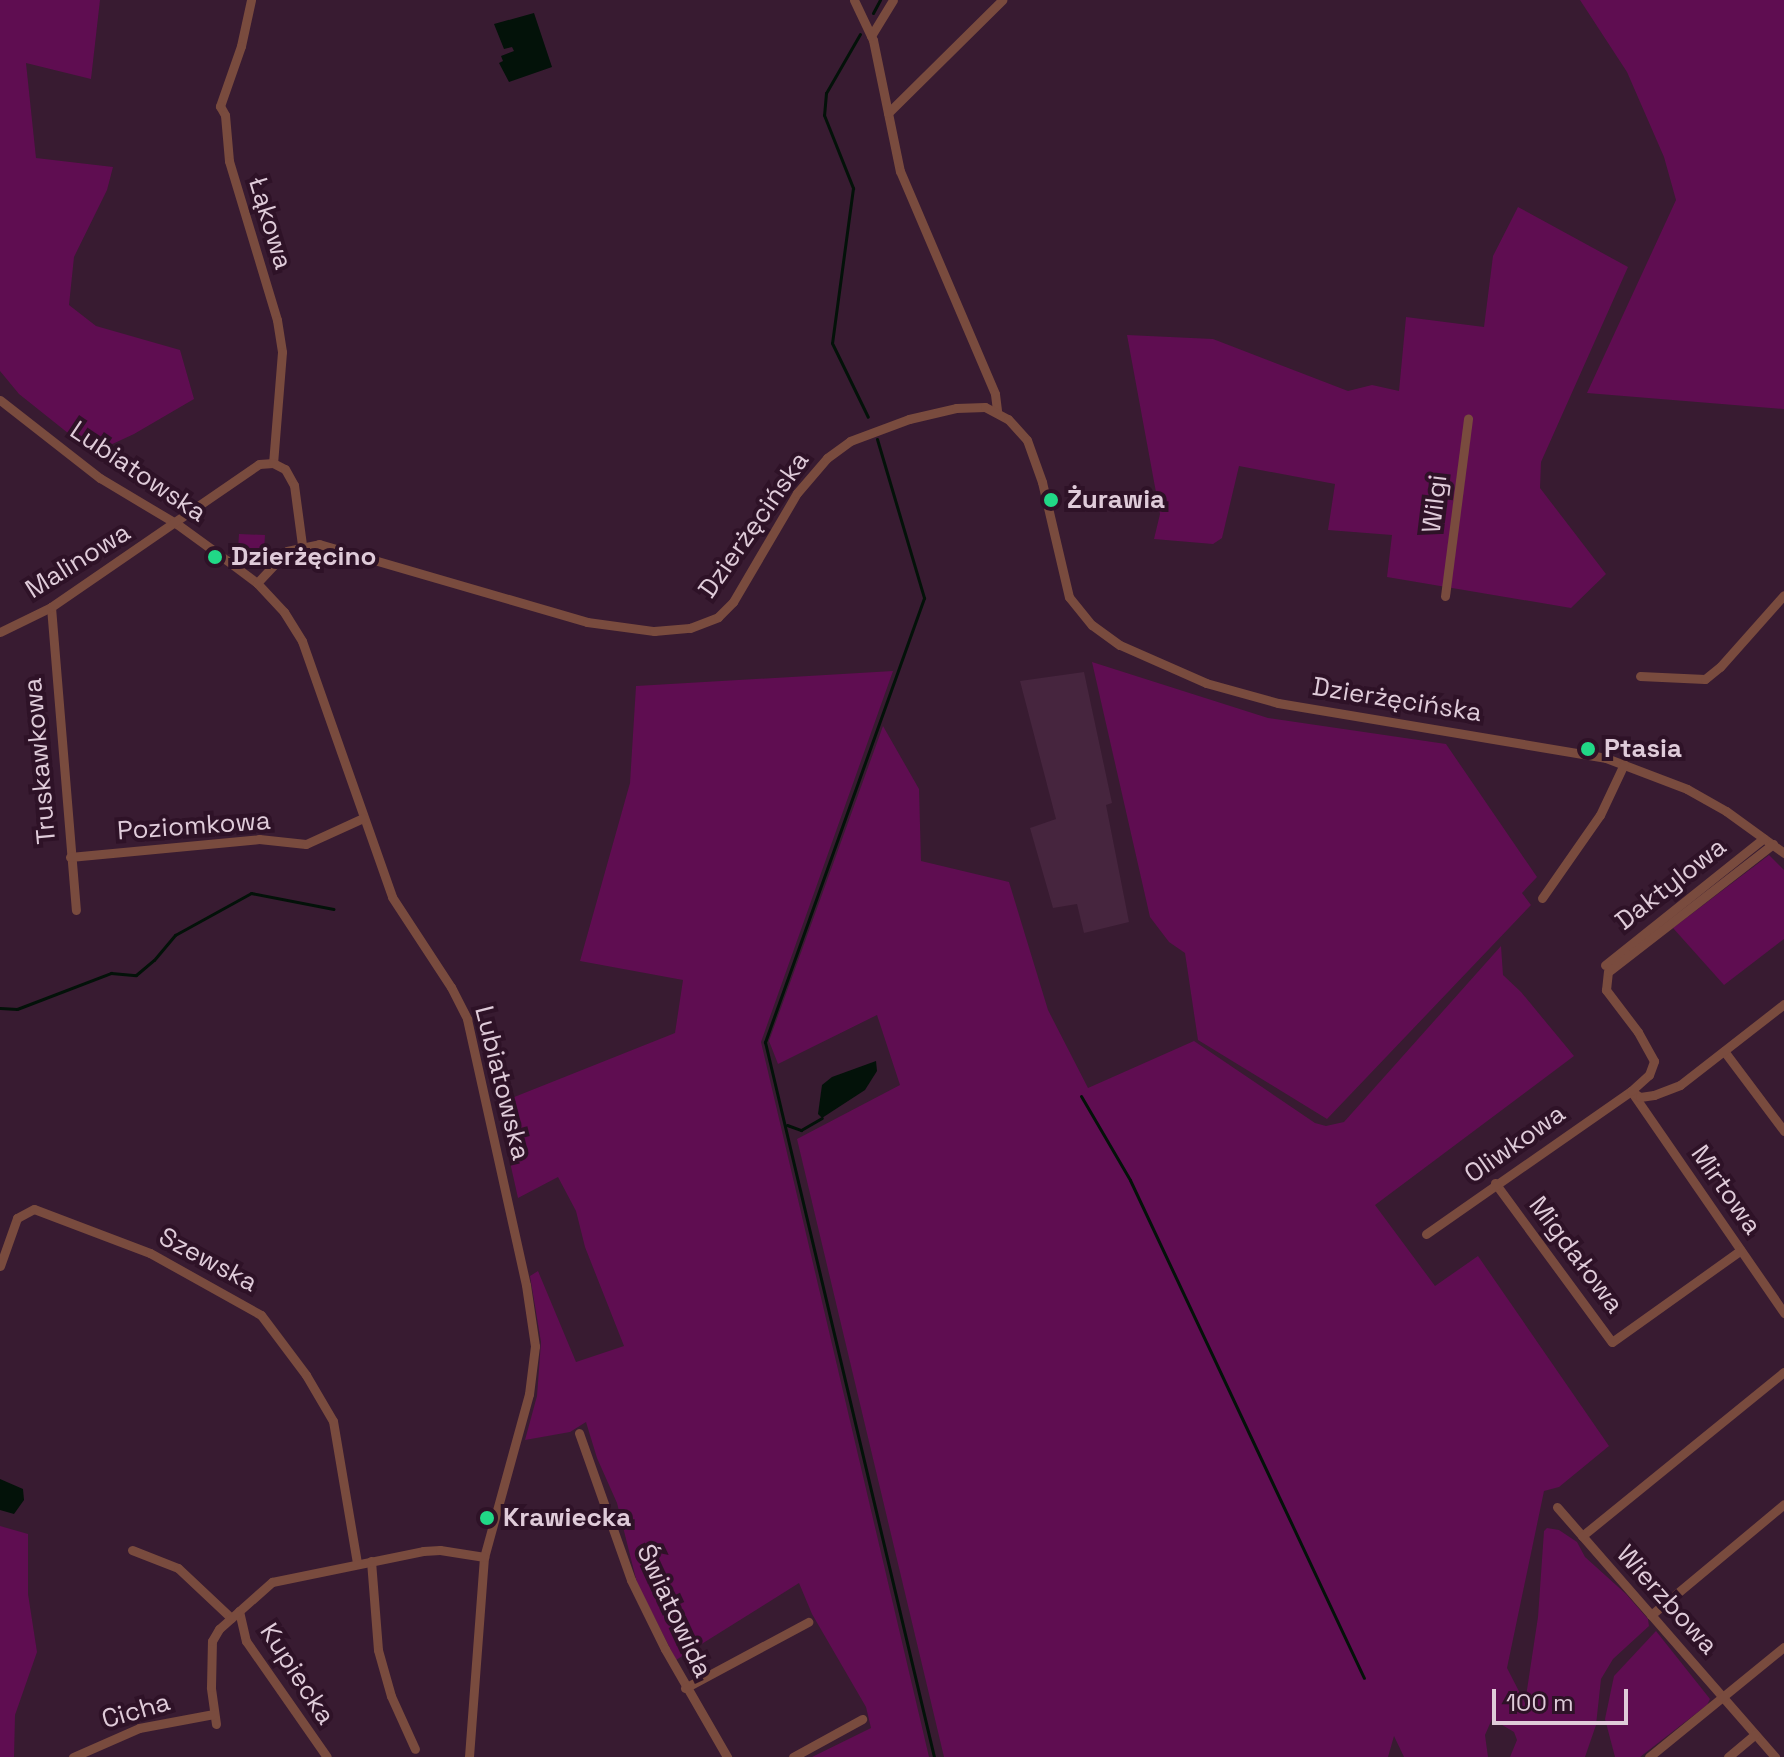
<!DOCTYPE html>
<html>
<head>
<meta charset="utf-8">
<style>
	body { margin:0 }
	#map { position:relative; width:1784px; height:1757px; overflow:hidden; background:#381b31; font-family:"Space Grotesk",sans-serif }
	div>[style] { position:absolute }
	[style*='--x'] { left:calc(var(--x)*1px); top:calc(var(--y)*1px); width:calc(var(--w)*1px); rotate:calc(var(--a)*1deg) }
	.built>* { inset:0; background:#46253e }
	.green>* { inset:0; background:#5f0d51 }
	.water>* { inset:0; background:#031209 }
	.stream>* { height:3px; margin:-1.5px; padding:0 1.5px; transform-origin:1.5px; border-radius:1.5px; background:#031209 }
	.minor>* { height:9px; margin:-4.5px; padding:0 4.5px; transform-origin:4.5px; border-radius:4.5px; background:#794b3e }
	.dots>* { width:22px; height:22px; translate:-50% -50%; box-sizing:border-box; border:4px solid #2e1227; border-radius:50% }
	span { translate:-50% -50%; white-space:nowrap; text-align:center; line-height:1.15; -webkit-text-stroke:8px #2e1227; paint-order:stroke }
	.street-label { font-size:26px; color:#dfcbd9 }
	.poi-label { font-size:26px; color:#dfcbd9; font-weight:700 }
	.left { translate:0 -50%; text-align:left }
	.scale { position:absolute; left:1492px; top:1689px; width:136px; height:36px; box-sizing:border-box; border:4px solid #dfcbd9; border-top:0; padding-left:10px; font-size:24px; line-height:28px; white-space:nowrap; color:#dfcbd9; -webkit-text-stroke:6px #2e1227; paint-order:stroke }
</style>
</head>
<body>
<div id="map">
	<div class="built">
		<div style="clip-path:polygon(1084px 672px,1112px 803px,1106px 805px,1129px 922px,1084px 933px,1077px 904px,1053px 908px,1030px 828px,1056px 819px,1020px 681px)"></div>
	</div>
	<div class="green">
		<div style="clip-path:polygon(0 0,100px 0,91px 79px,26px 63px,36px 158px,113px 167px,107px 190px,74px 257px,69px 305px,96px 326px,180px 350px,194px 399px,134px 434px,93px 453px,19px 394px,0 371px)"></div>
		<div style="clip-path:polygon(1580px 0,1784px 0,1784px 409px,1587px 393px,1676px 200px,1664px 157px,1627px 72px)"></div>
		<div style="clip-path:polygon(1518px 207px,1628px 267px,1541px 462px,1540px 488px,1606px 574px,1571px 608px,1387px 577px,1392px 535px,1328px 530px,1335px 484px,1239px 466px,1222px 538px,1213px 544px,1154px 539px,1160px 514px,1127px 335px,1213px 339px,1348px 391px,1372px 385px,1399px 391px,1406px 317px,1484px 327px,1493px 256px)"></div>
		<div style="clip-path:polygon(239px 534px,265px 535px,264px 551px,238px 550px)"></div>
		<div style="clip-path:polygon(1092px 662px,1268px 718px,1446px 744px,1537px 877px,1522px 893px,1531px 905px,1327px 1119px,1198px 1040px,1185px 953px,1169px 942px,1150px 917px)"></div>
		<div style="clip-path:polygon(893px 671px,761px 1042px,929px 1757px,812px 1757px,871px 1728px,866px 1707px,812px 1614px,799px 1583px,676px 1660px,637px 1583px,617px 1503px,597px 1458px,586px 1422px,570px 1432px,525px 1440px,537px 1396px,541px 1342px,530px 1276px,538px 1271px,576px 1362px,624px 1346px,585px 1247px,576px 1211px,558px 1177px,518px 1198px,497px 1104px,675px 1033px,683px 980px,580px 961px,630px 783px,636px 686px)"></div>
		<div style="clip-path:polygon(883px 726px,919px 789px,921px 861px,1009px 882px,1048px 1010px,1088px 1088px,1194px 1041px,1315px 1123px,1326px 1126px,1344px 1122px,1501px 946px,1503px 975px,1521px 992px,1574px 1056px,1375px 1205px,1435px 1286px,1478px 1256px,1609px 1446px,1559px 1487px,1544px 1491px,1507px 1668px,1525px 1703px,1538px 1617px,1544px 1531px,1547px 1528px,1559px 1530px,1577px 1542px,1585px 1557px,1626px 1594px,1648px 1619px,1649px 1626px,1613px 1659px,1601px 1679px,1596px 1725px,1585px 1757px,1510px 1757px,1517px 1740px,1514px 1732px,1492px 1719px,1485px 1735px,1488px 1757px,1404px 1757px,1394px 1736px,1388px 1757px,944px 1757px,797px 1139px,900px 1085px,877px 1015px,778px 1064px,769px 1041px)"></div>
		<div style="clip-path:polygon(1769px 855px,1784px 870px,1784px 939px,1724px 985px,1673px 928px)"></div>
		<div style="clip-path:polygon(0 1526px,28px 1534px,28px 1594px,37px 1652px,15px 1715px,14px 1757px,0 1757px)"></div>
		<div style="clip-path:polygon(1656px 1631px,1710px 1699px,1707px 1705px,1640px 1757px,1615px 1757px,1605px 1719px,1614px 1676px)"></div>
	</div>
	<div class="water">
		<div style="clip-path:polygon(534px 13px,552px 67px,509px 82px,499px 63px,503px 61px,501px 56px,514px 51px,512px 47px,504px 49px,494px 24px)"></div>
		<div style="clip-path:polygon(876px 1061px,877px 1071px,865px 1090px,822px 1118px,818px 1114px,822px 1085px,832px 1077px)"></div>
		<div style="clip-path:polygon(0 1479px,23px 1489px,24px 1500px,14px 1514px,0 1510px)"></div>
	</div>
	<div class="stream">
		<div style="--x:873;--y:13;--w:15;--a:-62"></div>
		<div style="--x:860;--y:34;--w:68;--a:120"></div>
		<div style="--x:826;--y:93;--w:22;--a:95"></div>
		<div style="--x:824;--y:115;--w:79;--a:68.3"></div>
		<div style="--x:853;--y:188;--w:156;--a:97.7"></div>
		<div style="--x:832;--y:343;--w:82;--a:64.1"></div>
		<div style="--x:877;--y:439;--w:166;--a:73.5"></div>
		<div style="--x:924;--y:598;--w:472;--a:109.7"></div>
		<div style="--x:765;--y:1042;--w:735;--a:76.7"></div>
		<div style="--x:0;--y:1008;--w:17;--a:3"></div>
		<div style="--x:17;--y:1009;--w:101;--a:-21"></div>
		<div style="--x:111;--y:973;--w:25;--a:5"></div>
		<div style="--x:136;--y:975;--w:23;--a:-40"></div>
		<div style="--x:154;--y:960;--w:33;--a:-50"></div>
		<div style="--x:175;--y:935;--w:87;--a:-28.9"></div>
		<div style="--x:251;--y:893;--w:84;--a:11"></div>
		<div style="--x:1081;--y:1096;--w:97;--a:59.7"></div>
		<div style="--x:1130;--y:1180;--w:550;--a:64.83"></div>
		<div style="--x:787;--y:1125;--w:15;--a:20"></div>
		<div style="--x:801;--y:1130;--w:24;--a:-30"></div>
	</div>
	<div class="minor">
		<div style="--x:251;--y:0;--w:47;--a:102.3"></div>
		<div style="--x:241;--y:46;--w:64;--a:109.3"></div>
		<div style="--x:220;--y:106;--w:10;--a:61"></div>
		<div style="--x:225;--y:115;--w:46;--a:85"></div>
		<div style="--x:229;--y:161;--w:166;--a:73.2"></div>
		<div style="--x:277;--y:320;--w:32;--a:81"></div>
		<div style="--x:282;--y:352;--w:111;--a:94.6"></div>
		<div style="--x:854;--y:0;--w:44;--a:64.6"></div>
		<div style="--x:873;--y:40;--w:134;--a:78.4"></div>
		<div style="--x:900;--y:171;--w:242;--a:66.9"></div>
		<div style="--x:995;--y:394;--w:17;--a:83"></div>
		<div style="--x:871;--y:36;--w:42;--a:-58.6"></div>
		<div style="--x:888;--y:113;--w:161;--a:-44.7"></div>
		<div style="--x:0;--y:400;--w:127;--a:38"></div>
		<div style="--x:100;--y:478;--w:90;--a:30.9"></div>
		<div style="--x:177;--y:524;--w:54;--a:36"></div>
		<div style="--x:221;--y:556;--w:45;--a:36.9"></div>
		<div style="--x:257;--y:583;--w:40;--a:47"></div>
		<div style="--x:284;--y:612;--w:34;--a:58"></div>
		<div style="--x:302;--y:641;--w:271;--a:70.6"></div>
		<div style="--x:392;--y:897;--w:108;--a:56.8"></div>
		<div style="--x:451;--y:987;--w:36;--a:63"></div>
		<div style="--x:467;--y:1019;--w:272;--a:77.5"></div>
		<div style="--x:526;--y:1285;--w:62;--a:81.6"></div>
		<div style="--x:535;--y:1346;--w:48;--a:97.1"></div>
		<div style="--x:529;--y:1394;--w:169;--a:105.4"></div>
		<div style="--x:484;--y:1557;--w:201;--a:94.3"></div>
		<div style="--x:257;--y:583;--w:44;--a:-46.8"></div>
		<div style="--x:287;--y:551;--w:33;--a:-12"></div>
		<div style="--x:319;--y:544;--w:279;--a:16.2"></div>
		<div style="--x:587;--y:622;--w:68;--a:7.7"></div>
		<div style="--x:654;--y:631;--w:36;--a:-5"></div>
		<div style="--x:690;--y:628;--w:30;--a:-21"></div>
		<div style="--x:718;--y:617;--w:21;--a:-45"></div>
		<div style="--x:733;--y:602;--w:126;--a:-59.6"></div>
		<div style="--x:797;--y:493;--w:46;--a:-49.4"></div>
		<div style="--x:827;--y:458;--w:29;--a:-36"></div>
		<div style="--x:850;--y:441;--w:63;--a:-20.4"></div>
		<div style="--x:909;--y:419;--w:48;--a:-13.2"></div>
		<div style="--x:956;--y:408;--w:29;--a:-2"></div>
		<div style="--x:985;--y:407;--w:26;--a:28"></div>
		<div style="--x:1008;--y:419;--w:28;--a:48"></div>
		<div style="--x:1027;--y:440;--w:45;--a:70.3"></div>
		<div style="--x:1042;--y:482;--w:118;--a:76.8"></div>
		<div style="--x:1069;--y:597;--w:36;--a:51"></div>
		<div style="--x:1092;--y:625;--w:34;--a:36"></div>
		<div style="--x:1120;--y:645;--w:94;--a:23.8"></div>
		<div style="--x:1206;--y:683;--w:75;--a:15.5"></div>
		<div style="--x:1278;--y:703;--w:333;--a:9.5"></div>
		<div style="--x:1606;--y:758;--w:87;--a:20.9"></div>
		<div style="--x:1687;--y:789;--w:45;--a:29.4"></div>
		<div style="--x:1726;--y:811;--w:72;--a:35.9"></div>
		<div style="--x:1445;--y:596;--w:179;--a:-82.6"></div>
		<div style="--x:51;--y:607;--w:304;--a:85.3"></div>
		<div style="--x:0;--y:632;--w:57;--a:-26.1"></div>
		<div style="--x:51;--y:607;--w:252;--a:-34.5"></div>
		<div style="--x:259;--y:464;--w:14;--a:-4"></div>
		<div style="--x:273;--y:463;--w:13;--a:27"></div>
		<div style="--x:285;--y:469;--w:18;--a:61"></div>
		<div style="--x:294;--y:485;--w:61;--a:82.4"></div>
		<div style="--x:1640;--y:676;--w:65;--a:2.6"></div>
		<div style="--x:1705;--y:679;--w:19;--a:-39"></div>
		<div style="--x:1720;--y:667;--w:96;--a:-48.4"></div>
		<div style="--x:70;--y:857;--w:190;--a:-5.4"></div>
		<div style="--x:259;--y:839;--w:47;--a:6.1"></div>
		<div style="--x:306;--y:844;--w:63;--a:-24.5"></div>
		<div style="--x:1542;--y:898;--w:101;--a:-55.1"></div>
		<div style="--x:1600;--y:815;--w:56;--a:-64.8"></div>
		<div style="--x:1605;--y:965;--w:203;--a:-38.6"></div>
		<div style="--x:1724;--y:1051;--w:100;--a:53.1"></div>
		<div style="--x:1631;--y:1091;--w:270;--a:55.4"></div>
		<div style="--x:1634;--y:1093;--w:7;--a:34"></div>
		<div style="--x:1640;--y:1097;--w:14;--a:-8"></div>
		<div style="--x:1654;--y:1095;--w:28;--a:-21"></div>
		<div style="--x:1680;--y:1085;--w:132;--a:-37.9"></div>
		<div style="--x:1495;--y:1183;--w:197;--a:53.7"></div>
		<div style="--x:1612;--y:1342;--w:158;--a:-35.5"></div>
		<div style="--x:1426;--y:1234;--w:250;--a:-34.9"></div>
		<div style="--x:1631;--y:1091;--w:24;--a:-42"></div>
		<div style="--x:1649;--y:1075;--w:15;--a:-70"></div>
		<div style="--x:1654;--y:1061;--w:33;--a:-119"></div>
		<div style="--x:1638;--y:1032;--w:53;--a:-127.3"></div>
		<div style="--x:1606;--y:990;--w:18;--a:-84"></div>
		<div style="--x:1608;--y:972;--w:209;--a:-37.8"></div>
		<div style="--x:0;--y:1266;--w:51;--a:-70.5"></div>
		<div style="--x:17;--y:1218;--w:19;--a:-28"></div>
		<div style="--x:34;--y:1209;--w:124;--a:20.8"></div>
		<div style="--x:150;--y:1253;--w:127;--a:29.2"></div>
		<div style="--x:261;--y:1315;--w:75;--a:53.1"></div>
		<div style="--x:306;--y:1375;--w:53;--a:59.6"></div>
		<div style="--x:333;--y:1421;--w:144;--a:80.4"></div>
		<div style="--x:579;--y:1433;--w:156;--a:70.5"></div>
		<div style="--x:631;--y:1580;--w:77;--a:63.8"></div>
		<div style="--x:665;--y:1649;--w:125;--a:60.1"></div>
		<div style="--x:1557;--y:1507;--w:332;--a:48.9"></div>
		<div style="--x:1582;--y:1536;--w:260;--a:-39.1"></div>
		<div style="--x:132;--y:1550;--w:49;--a:21.4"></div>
		<div style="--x:178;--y:1568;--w:73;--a:43.3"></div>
		<div style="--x:371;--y:1561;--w:89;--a:85.5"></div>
		<div style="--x:378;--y:1650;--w:48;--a:74.2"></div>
		<div style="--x:391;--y:1696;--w:58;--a:65.6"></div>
		<div style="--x:239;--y:1611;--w:31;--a:77"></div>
		<div style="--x:246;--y:1641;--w:141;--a:55.1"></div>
		<div style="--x:1651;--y:1615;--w:173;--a:-39.8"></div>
		<div style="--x:685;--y:1688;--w:140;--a:-28.2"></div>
		<div style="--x:216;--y:1724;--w:37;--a:-98"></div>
		<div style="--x:211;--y:1687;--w:46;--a:-88.8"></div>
		<div style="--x:212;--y:1641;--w:14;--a:-60"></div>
		<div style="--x:219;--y:1629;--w:71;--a:-41.6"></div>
		<div style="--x:272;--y:1582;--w:154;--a:-11.6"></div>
		<div style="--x:423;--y:1551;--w:17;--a:-3"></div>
		<div style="--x:440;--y:1550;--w:45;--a:9"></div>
		<div style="--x:73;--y:1757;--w:72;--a:-23.7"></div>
		<div style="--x:139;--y:1728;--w:76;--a:-10.6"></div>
		<div style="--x:793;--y:1757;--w:79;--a:-28.8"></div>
		<div style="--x:1649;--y:1757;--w:174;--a:-39.2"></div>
		<div style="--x:1728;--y:1757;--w:35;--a:-40"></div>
	</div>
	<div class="dots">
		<div style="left:1051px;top:500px;background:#21d887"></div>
		<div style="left:215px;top:557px;background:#21d887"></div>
		<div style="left:1588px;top:749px;background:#21d887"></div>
		<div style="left:487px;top:1518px;background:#21d887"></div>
	</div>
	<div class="street-label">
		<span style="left:270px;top:223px;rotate:73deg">Łąkowa</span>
		<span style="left:138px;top:472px;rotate:34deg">Lubiatowska</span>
		<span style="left:1435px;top:504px;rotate:-83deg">Wilgi</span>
		<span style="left:754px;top:525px;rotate:-55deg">Dzierżęcińska</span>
		<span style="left:78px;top:561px;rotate:-32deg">Malinowa</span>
		<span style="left:1397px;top:700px;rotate:9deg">Dzierżęcińska</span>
		<span style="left:40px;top:761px;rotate:-95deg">Truskawkowa</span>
		<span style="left:194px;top:826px;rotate:-4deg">Poziomkowa</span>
		<span style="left:1671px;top:884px;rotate:-38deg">Daktylowa</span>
		<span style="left:502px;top:1083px;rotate:76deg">Lubiatowska</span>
		<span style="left:1515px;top:1144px;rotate:-35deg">Oliwkowa</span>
		<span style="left:1726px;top:1190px;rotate:55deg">Mirtowa</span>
		<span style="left:1576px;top:1255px;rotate:53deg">Migdałowa</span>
		<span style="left:208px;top:1260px;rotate:28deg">Szewska</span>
		<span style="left:1667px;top:1600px;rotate:48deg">Wierzbowa</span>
		<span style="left:674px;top:1611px;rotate:65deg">Światowida</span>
		<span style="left:297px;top:1674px;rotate:57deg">Kupiecka</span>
		<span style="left:136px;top:1711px;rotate:-16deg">Cicha</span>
	</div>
	<div class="poi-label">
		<span class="left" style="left:1067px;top:500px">Żurawia</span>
		<span class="left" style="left:231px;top:557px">Dzierżęcino</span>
		<span class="left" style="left:1604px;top:749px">Ptasia</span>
		<span class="left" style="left:503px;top:1518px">Krawiecka</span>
	</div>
	<div class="scale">100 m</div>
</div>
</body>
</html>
